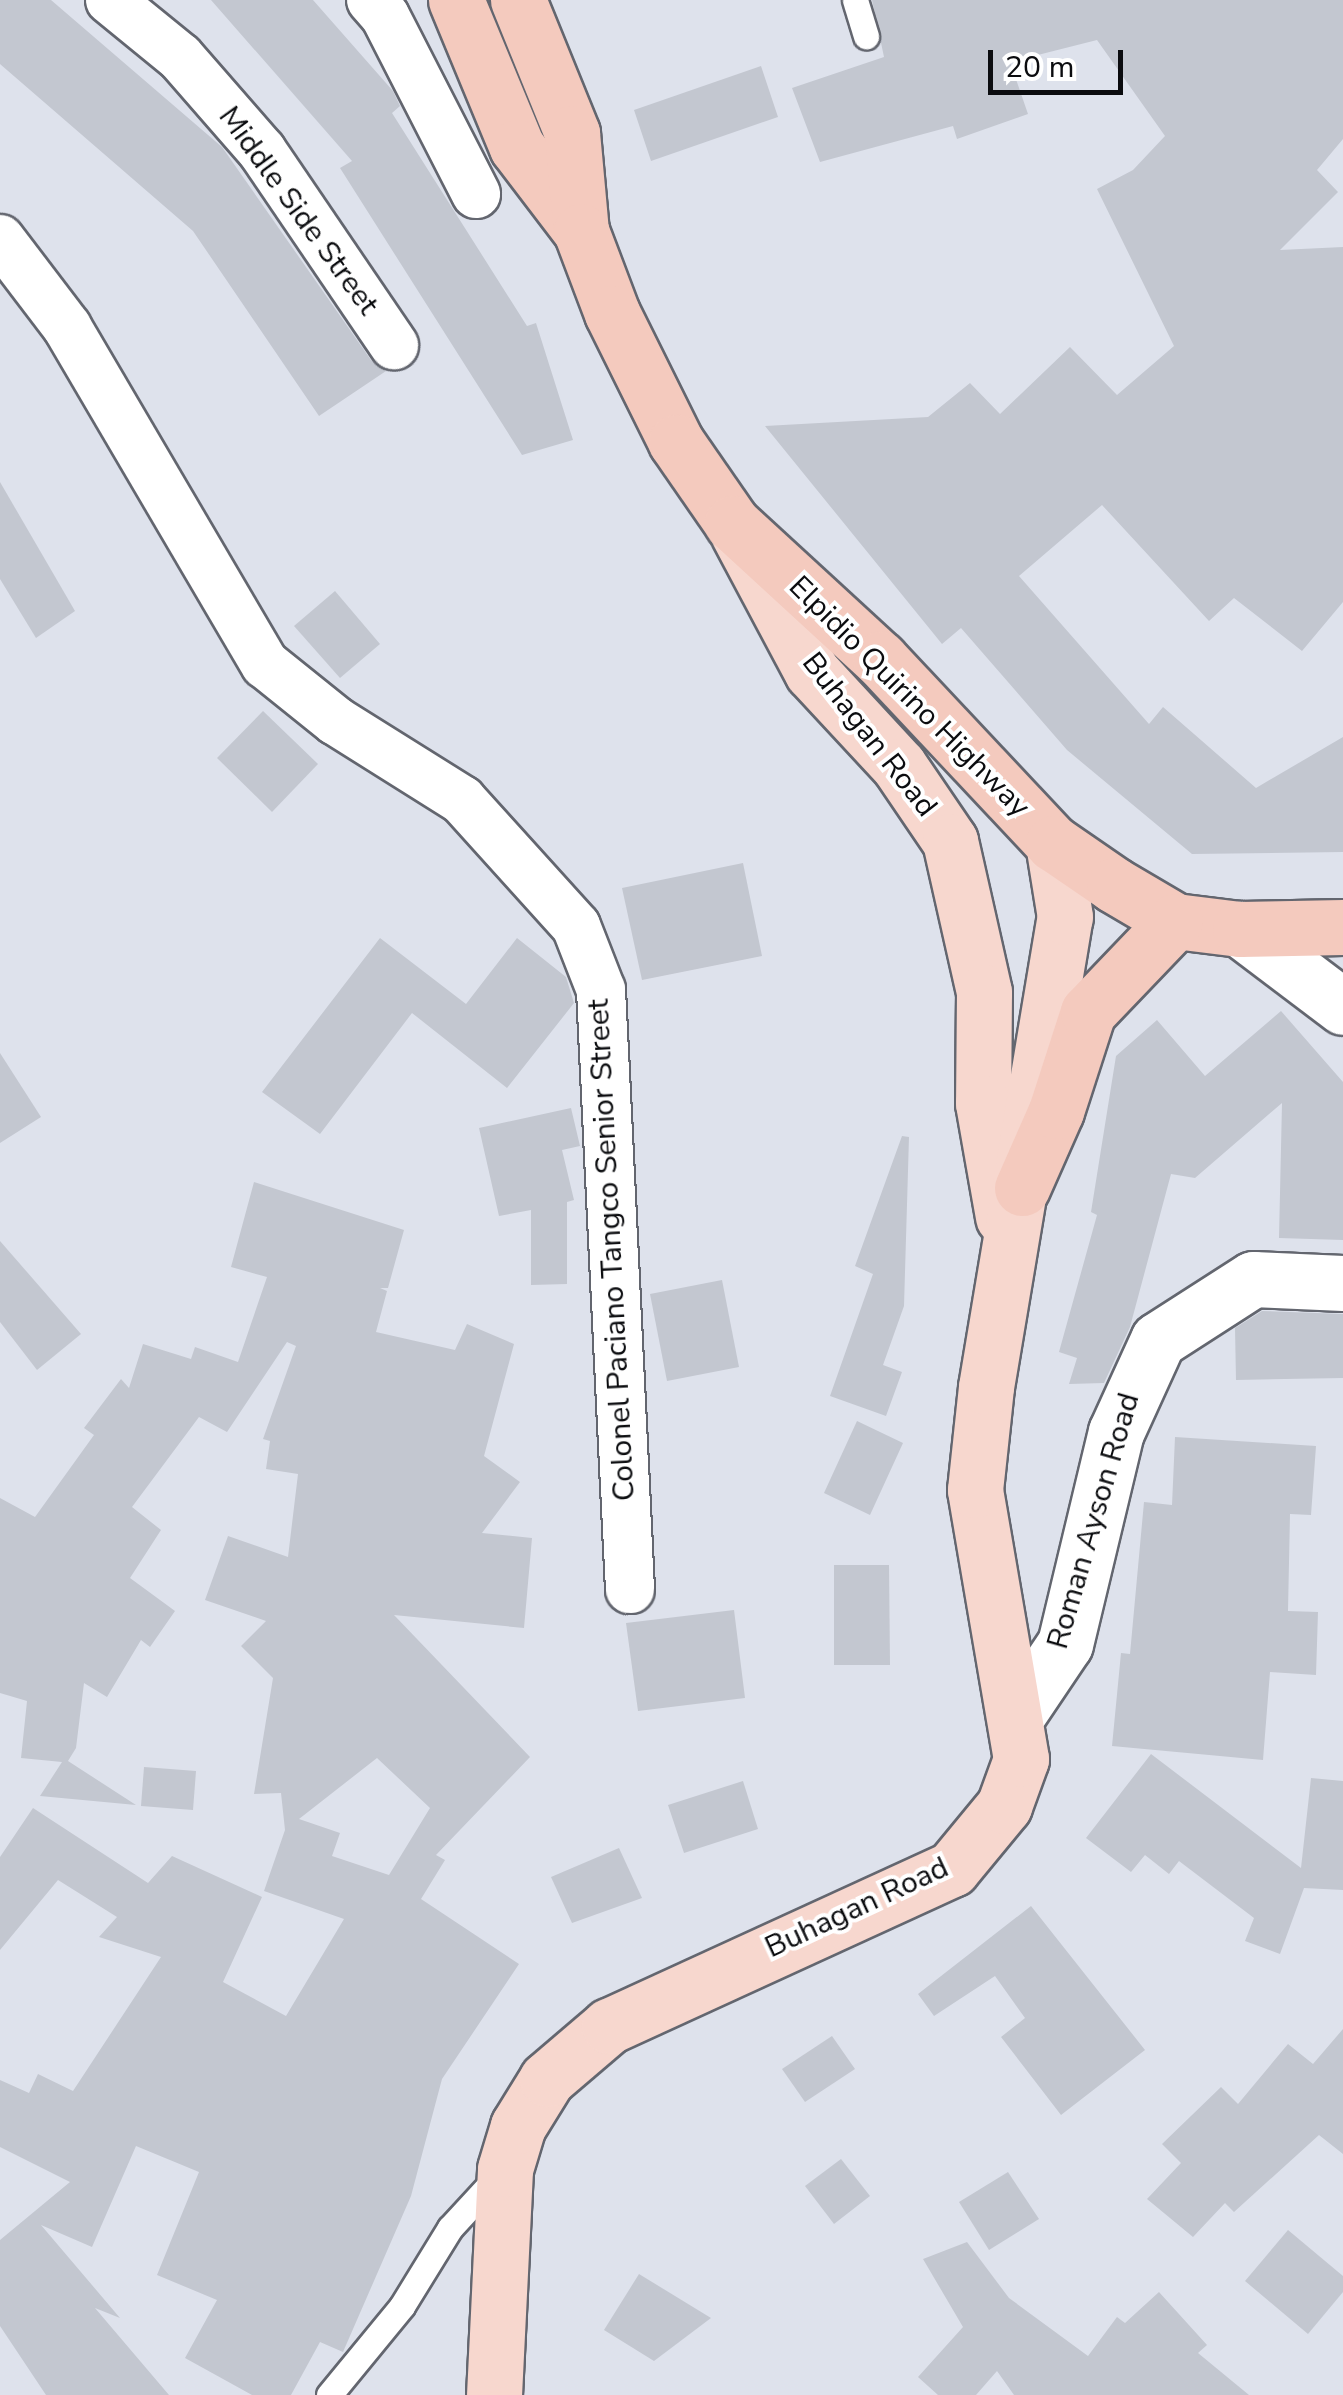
<!DOCTYPE html>
<html>
<head>
<meta charset="utf-8">
<style>
	body { margin:0 }
	#map { position:relative; width:1343px; height:2395px; overflow:hidden; background:#dee2ec; font-family:"Nunito Sans",sans-serif }
	div>[style] { position:absolute }
	[style*='--x'] { left:calc(var(--x)*1px); top:calc(var(--y)*1px); width:calc(var(--w)*1px); rotate:calc(var(--a)*1deg) }
	.building>* { inset:0; background:#c3c7d0 }
	.roads { filter:drop-shadow(2px 0 #63666f) drop-shadow(-2px 0 #63666f) drop-shadow(0 2px #63666f) drop-shadow(0 -2px #63666f) }
	.service>* { height:25px; margin:-12.5px; padding:0 12.5px; transform-origin:12.5px; border-radius:12.5px; background:#fff }
	.minor>* { height:48px; margin:-24px; padding:0 24px; transform-origin:24px; border-radius:24px; background:#fff }
	.tertiary>* { height:55px; margin:-27.5px; padding:0 27.5px; transform-origin:27.5px; border-radius:27.5px; background:#fff }
	.primary>* { height:55px; margin:-27.5px; padding:0 27.5px; transform-origin:27.5px; border-radius:27.5px; background:#f7d7ce }
	.trunk>* { height:55px; margin:-27.5px; padding:0 27.5px; transform-origin:27.5px; border-radius:27.5px; background:#f4cabe }
	span { translate:-50% -50%; white-space:nowrap; text-align:center; line-height:1.15; -webkit-text-stroke:8px #fff; paint-order:stroke }
	.street-label { font-size:30px; color:#0b0c0f }
	.scale { position:absolute; left:988px; top:50px; width:135px; height:45px; box-sizing:border-box; border:5px solid #0b0c0f; border-top:0; padding-left:12px; font-size:30px; line-height:35px; white-space:nowrap; color:#0b0c0f; -webkit-text-stroke:8px #fff; paint-order:stroke }
</style>
</head>
<body>
<div id="map">
	<div class="building">
		<div style="clip-path:polygon(0 0,51px 0,222px 147px,371px 360px,386px 371px,319px 416px,193px 231px,0 64px)"></div>
		<div style="clip-path:polygon(211px 0,313px 0,393px 91px,400px 106px,392px 113px,527px 326px,536px 323px,573px 440px,522px 455px,340px 168px,352px 161px)"></div>
		<div style="clip-path:polygon(872px 0,1343px 0,1343px 139px,1317px 170px,1338px 192px,1280px 250px,1343px 247px,1343px 602px,1302px 651px,1234px 598px,1209px 621px,1102px 505px,1019px 576px,1149px 724px,1163px 707px,1256px 788px,1343px 737px,1343px 852px,1192px 854px,1067px 750px,961px 628px,942px 644px,765px 426px,928px 417px,970px 383px,1000px 414px,1070px 347px,1117px 395px,1174px 346px,1097px 189px,1133px 170px,1165px 136px,1097px 40px,1010px 62px,1028px 114px,957px 139px,953px 126px,820px 162px,792px 88px,884px 57px)"></div>
		<div style="clip-path:polygon(761px 66px,778px 117px,651px 161px,634px 110px)"></div>
		<div style="clip-path:polygon(0 482px,75px 611px,36px 638px,0 579px)"></div>
		<div style="clip-path:polygon(335px 591px,380px 644px,340px 678px,294px 626px)"></div>
		<div style="clip-path:polygon(263px 711px,318px 764px,272px 812px,217px 758px)"></div>
		<div style="clip-path:polygon(743px 863px,762px 956px,642px 980px,622px 888px)"></div>
		<div style="clip-path:polygon(380px 938px,466px 1004px,517px 938px,566px 977px,574px 1003px,507px 1088px,412px 1013px,320px 1134px,262px 1092px)"></div>
		<div style="clip-path:polygon(1281px 1011px,1343px 1082px,1343px 1240px,1279px 1238px,1282px 1103px,1195px 1178px,1171px 1174px,1130px 1327px,1104px 1383px,1069px 1384px,1077px 1358px,1059px 1352px,1097px 1215px,1091px 1212px,1116px 1056px,1157px 1020px,1205px 1076px)"></div>
		<div style="clip-path:polygon(0 1053px,41px 1117px,0 1143px)"></div>
		<div style="clip-path:polygon(571px 1108px,580px 1146px,562px 1150px,574px 1200px,567px 1202px,567px 1284px,531px 1285px,531px 1210px,499px 1216px,479px 1128px)"></div>
		<div style="clip-path:polygon(902px 1136px,909px 1137px,904px 1306px,883px 1365px,902px 1372px,886px 1416px,830px 1396px,873px 1274px,855px 1266px)"></div>
		<div style="clip-path:polygon(evenodd,254px 1182px,404px 1230px,388px 1288px,380px 1288px,387px 1291px,376px 1332px,455px 1350px,467px 1324px,514px 1344px,484px 1456px,520px 1482px,482px 1533px,532px 1538px,524px 1628px,394px 1615px,530px 1757px,436px 1855px,445px 1860px,421px 1899px,519px 1964px,442px 2079px,411px 2196px,343px 2352px,320px 2342px,291px 2395px,252px 2395px,185px 2358px,217px 2300px,157px 2275px,199px 2172px,136px 2146px,92px 2247px,41px 2225px,120px 2318px,95px 2308px,169px 2395px,46px 2395px,0 2326px,0 2240px,70px 2182px,0 2147px,0 2080px,29px 2093px,38px 2074px,73px 2091px,161px 1957px,99px 1937px,117px 1917px,58px 1880px,0 1950px,0 1857px,33px 1808px,148px 1883px,172px 1856px,262px 1897px,223px 1982px,286px 2016px,344px 1919px,264px 1891px,285px 1830px,281px 1793px,254px 1794px,273px 1678px,241px 1646px,266px 1621px,205px 1600px,228px 1536px,288px 1557px,298px 1474px,266px 1469px,270px 1441px,263px 1439px,296px 1346px,287px 1342px,227px 1432px,199px 1417px,132px 1507px,161px 1530px,130px 1578px,175px 1611px,150px 1647px,141px 1640px,107px 1697px,84px 1683px,76px 1748px,68px 1761px,136px 1805px,40px 1796px,62px 1762px,21px 1758px,27px 1701px,0 1693px,0 1498px,35px 1517px,94px 1435px,84px 1428px,121px 1379px,129px 1388px,143px 1344px,191px 1359px,195px 1347px,238px 1362px,267px 1277px,231px 1267px,254px 1182px,377px 1758px,430px 1808px,389px 1875px,332px 1856px,340px 1833px,299px 1819px,377px 1758px)"></div>
		<div style="clip-path:polygon(0 1241px,81px 1334px,37px 1370px,0 1322px)"></div>
		<div style="clip-path:polygon(722px 1280px,739px 1367px,667px 1381px,650px 1294px)"></div>
		<div style="clip-path:polygon(1262px 1311px,1343px 1314px,1343px 1378px,1236px 1380px,1235px 1328px)"></div>
		<div style="clip-path:polygon(857px 1421px,903px 1443px,870px 1515px,824px 1493px)"></div>
		<div style="clip-path:polygon(1175px 1437px,1316px 1446px,1311px 1515px,1290px 1514px,1288px 1611px,1318px 1612px,1316px 1675px,1270px 1672px,1263px 1760px,1112px 1746px,1121px 1653px,1130px 1654px,1144px 1502px,1172px 1505px)"></div>
		<div style="clip-path:polygon(834px 1565px,889px 1565px,890px 1665px,834px 1665px)"></div>
		<div style="clip-path:polygon(734px 1610px,745px 1698px,638px 1711px,626px 1623px)"></div>
		<div style="clip-path:polygon(1151px 1754px,1301px 1868px,1311px 1778px,1343px 1781px,1343px 1890px,1304px 1888px,1280px 1954px,1245px 1941px,1254px 1918px,1179px 1861px,1169px 1874px,1145px 1855px,1131px 1872px,1086px 1838px)"></div>
		<div style="clip-path:polygon(144px 1767px,196px 1771px,193px 1810px,141px 1806px)"></div>
		<div style="clip-path:polygon(743px 1781px,758px 1829px,684px 1853px,668px 1805px)"></div>
		<div style="clip-path:polygon(619px 1848px,642px 1898px,572px 1923px,551px 1877px)"></div>
		<div style="clip-path:polygon(1031px 1906px,1145px 2050px,1061px 2115px,1001px 2037px,1025px 2018px,995px 1976px,934px 2016px,918px 1994px)"></div>
		<div style="clip-path:polygon(1343px 2029px,1343px 2154px,1319px 2135px,1234px 2212px,1225px 2203px,1193px 2237px,1147px 2199px,1181px 2163px,1162px 2144px,1221px 2087px,1238px 2104px,1288px 2044px,1313px 2064px)"></div>
		<div style="clip-path:polygon(832px 2036px,855px 2069px,805px 2102px,782px 2069px)"></div>
		<div style="clip-path:polygon(841px 2159px,870px 2196px,834px 2224px,805px 2186px)"></div>
		<div style="clip-path:polygon(1008px 2172px,1039px 2219px,989px 2250px,959px 2202px)"></div>
		<div style="clip-path:polygon(1288px 2230px,1343px 2276px,1343px 2292px,1308px 2334px,1245px 2281px)"></div>
		<div style="clip-path:polygon(967px 2242px,1009px 2298px,1088px 2356px,1117px 2317px,1125px 2323px,1159px 2292px,1207px 2345px,1198px 2353px,1249px 2395px,1014px 2395px,997px 2371px,976px 2395px,938px 2395px,918px 2377px,963px 2327px,923px 2259px)"></div>
		<div style="clip-path:polygon(639px 2274px,711px 2318px,654px 2361px,604px 2330px)"></div>
	</div>
	<div class="roads">
		<div class="service">
			<div style="--x:855;--y:0;--w:38;--a:73"></div>
			<div style="--x:329;--y:2395;--w:115;--a:-50.6"></div>
			<div style="--x:402;--y:2306;--w:92;--a:-58.4"></div>
			<div style="--x:450;--y:2228;--w:71;--a:-47.3"></div>
		</div>
		<div class="minor">
			<div style="--x:110;--y:0;--w:90;--a:39.2"></div>
			<div style="--x:180;--y:57;--w:125;--a:48.9"></div>
			<div style="--x:262;--y:151;--w:235;--a:55.8"></div>
			<div style="--x:371;--y:0;--w:21;--a:49"></div>
			<div style="--x:385;--y:16;--w:200;--a:62.9"></div>
			<div style="--x:0;--y:239;--w:111;--a:52.7"></div>
			<div style="--x:67;--y:327;--w:391;--a:59.6"></div>
			<div style="--x:265;--y:664;--w:91;--a:38.8"></div>
			<div style="--x:336;--y:721;--w:149;--a:32.1"></div>
			<div style="--x:462;--y:800;--w:170;--a:47.9"></div>
			<div style="--x:576;--y:926;--w:69;--a:68.7"></div>
			<div style="--x:601;--y:990;--w:600;--a:87.23"></div>
		</div>
		<div class="tertiary">
			<div style="--x:1240;--y:929;--w:129;--a:37.1"></div>
			<div style="--x:1015;--y:1718;--w:89;--a:-56"></div>
			<div style="--x:1065;--y:1644;--w:218;--a:-76.5"></div>
			<div style="--x:1116;--y:1432;--w:101;--a:-65.5"></div>
			<div style="--x:1158;--y:1340;--w:113;--a:-32.7"></div>
			<div style="--x:1253;--y:1279;--w:90;--a:2.5"></div>
		</div>
		<div class="primary">
			<div style="--x:738;--y:533;--w:157;--a:62"></div>
			<div style="--x:812;--y:672;--w:128;--a:47.2"></div>
			<div style="--x:899;--y:766;--w:91;--a:55.8"></div>
			<div style="--x:950;--y:841;--w:155;--a:77.3"></div>
			<div style="--x:984;--y:992;--w:111;--a:90.5"></div>
			<div style="--x:983;--y:1103;--w:116;--a:80"></div>
			<div style="--x:494;--y:2395;--w:226;--a:-87.2"></div>
			<div style="--x:505;--y:2169;--w:45;--a:-73.2"></div>
			<div style="--x:518;--y:2126;--w:55;--a:-58.3"></div>
			<div style="--x:547;--y:2079;--w:82;--a:-40.5"></div>
			<div style="--x:609;--y:2026;--w:377;--a:-24.6"></div>
			<div style="--x:952;--y:1869;--w:82;--a:-50.5"></div>
			<div style="--x:1004;--y:1806;--w:50;--a:-70.1"></div>
			<div style="--x:1021;--y:1759;--w:273;--a:-99.7"></div>
			<div style="--x:975;--y:1490;--w:104;--a:-83.9"></div>
			<div style="--x:986;--y:1387;--w:477;--a:-80.5"></div>
			<div style="--x:1065;--y:917;--w:75;--a:-99.2"></div>
		</div>
		<div class="trunk">
			<div style="--x:456;--y:0;--w:159;--a:67.5"></div>
			<div style="--x:517;--y:147;--w:106;--a:52.7"></div>
			<div style="--x:518;--y:0;--w:144;--a:67.9"></div>
			<div style="--x:572;--y:133;--w:98;--a:84.8"></div>
			<div style="--x:581;--y:231;--w:88;--a:69.3"></div>
			<div style="--x:612;--y:313;--w:144;--a:63.6"></div>
			<div style="--x:676;--y:442;--w:98;--a:55.3"></div>
			<div style="--x:732;--y:523;--w:201;--a:42.6"></div>
			<div style="--x:880;--y:659;--w:253;--a:46.8"></div>
			<div style="--x:1053;--y:843;--w:74;--a:34.5"></div>
			<div style="--x:1114;--y:885;--w:71;--a:30.5"></div>
			<div style="--x:1175;--y:921;--w:65;--a:7"></div>
			<div style="--x:1240;--y:929;--w:103;--a:-1.1"></div>
			<div style="--x:1022;--y:1188;--w:84;--a:-66.2"></div>
			<div style="--x:1056;--y:1111;--w:104;--a:-72.1"></div>
			<div style="--x:1088;--y:1012;--w:126;--a:-46.3"></div>
		</div>
	</div>
	<div class="street-label">
		<span style="left:298px;top:211px;rotate:54deg">Middle Side Street</span>
		<span style="left:909px;top:697px;rotate:45deg">Elpidio Quirino Highway</span>
		<span style="left:869px;top:735px;rotate:52deg">Buhagan Road</span>
		<span style="left:612px;top:1250px;rotate:-93deg">Colonel Paciano Tangco Senior Street</span>
		<span style="left:1094px;top:1521px;rotate:-74deg">Roman Ayson Road</span>
		<span style="left:857px;top:1908px;rotate:-25deg">Buhagan Road</span>
	</div>
	<div class="scale">20 m</div>
</div>
</body>
</html>
